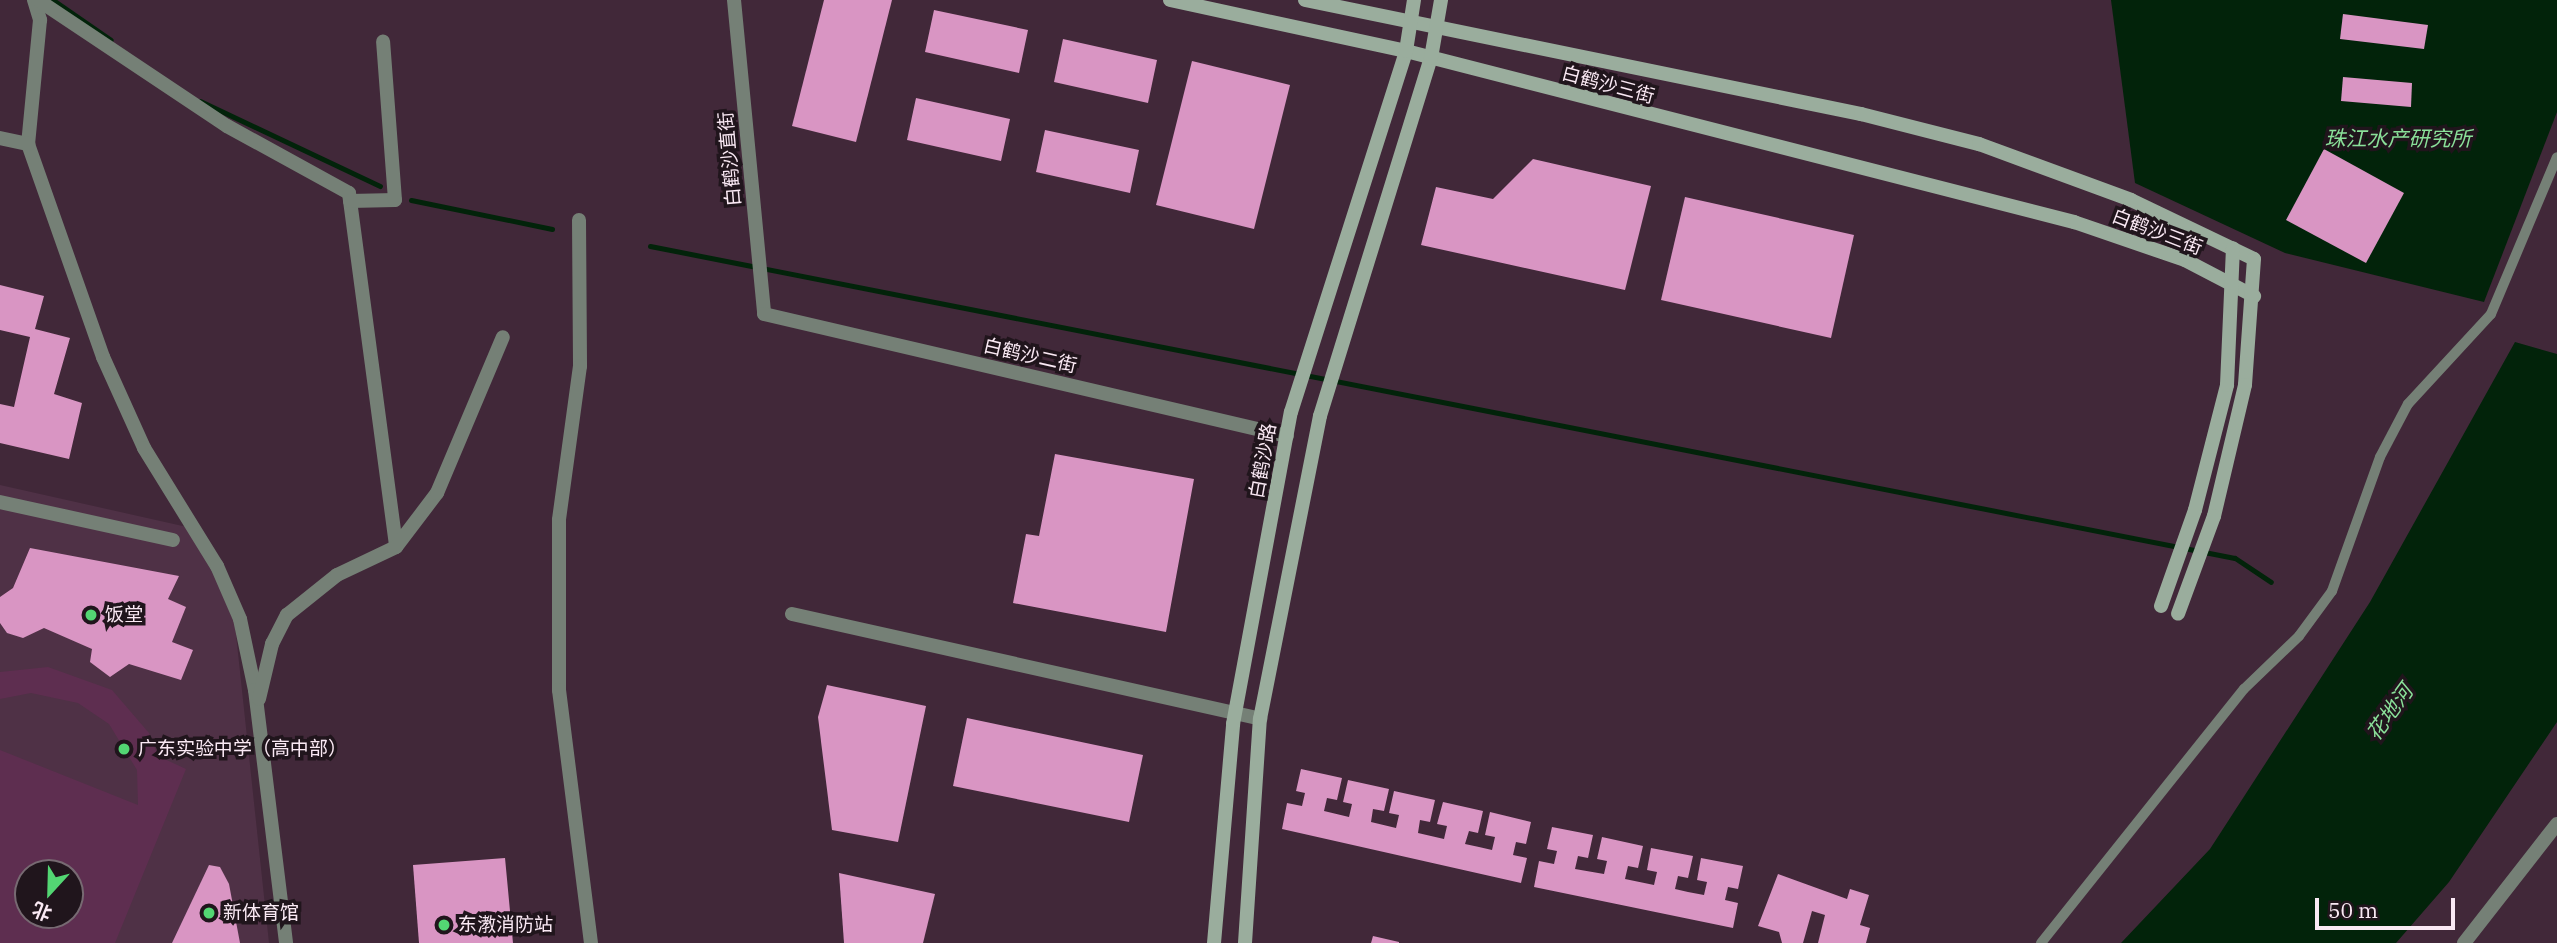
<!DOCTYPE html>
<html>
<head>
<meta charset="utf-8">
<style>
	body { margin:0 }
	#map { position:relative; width:2557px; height:943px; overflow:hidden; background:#412839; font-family:"IBM Plex Serif","Noto Sans SC",serif }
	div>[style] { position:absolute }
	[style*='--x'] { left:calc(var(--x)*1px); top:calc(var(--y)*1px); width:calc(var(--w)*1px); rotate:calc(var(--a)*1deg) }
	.built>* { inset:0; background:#4f3146 }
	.green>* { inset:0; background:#5e2e50 }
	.water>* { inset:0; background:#02230a }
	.stream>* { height:5px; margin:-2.5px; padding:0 2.5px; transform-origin:2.5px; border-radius:2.5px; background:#02230a }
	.building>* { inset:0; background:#d995c3 }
	.lane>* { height:10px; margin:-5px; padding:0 5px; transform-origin:5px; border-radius:5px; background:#758076 }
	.street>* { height:14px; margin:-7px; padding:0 7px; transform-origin:7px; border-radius:7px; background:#758076 }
	.secondary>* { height:14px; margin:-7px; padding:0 7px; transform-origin:7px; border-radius:7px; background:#9aad9d }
	.dots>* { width:19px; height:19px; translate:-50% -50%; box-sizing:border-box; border:4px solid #20151c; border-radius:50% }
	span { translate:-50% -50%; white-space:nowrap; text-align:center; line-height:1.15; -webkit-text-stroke:7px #20151c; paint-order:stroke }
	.street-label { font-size:19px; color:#fae9f4 }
	.poi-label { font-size:19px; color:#fae9f4 }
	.left { translate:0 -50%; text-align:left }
	.water-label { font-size:21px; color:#8ae099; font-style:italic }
	.north { position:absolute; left:14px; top:859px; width:70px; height:70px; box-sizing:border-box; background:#20151c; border:2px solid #776a72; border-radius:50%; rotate:202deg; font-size:19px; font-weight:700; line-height:28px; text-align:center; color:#fae9f4 }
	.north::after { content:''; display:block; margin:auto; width:24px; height:32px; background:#53d673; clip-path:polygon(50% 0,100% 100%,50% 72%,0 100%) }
	.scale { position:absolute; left:2315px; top:898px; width:140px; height:32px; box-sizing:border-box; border:4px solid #fae9f4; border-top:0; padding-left:9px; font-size:21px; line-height:24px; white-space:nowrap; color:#fae9f4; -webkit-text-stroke:5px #20151c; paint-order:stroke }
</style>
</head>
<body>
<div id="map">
	<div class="built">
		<div style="clip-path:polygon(evenodd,0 485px,196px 529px,235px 625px,269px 943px,0 943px,0 485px,28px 873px,70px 873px,70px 915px,28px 915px,28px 873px)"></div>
	</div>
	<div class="green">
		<div style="clip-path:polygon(evenodd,48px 667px,112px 690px,149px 733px,158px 756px,186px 769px,115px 943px,0 943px,0 750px,138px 805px,137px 770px,109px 724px,78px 703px,31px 693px,0 699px,0 672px,48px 667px,70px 873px,70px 915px,28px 915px,28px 873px,70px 873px)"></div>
	</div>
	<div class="water">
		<div style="clip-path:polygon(2111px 0,2557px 0,2557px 112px,2484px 302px,2285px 253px,2135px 183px)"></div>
		<div style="clip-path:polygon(2515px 342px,2557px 354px,2557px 722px,2449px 882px,2396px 943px,2121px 943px,2210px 849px,2370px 602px)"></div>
	</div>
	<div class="stream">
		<div style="--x:53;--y:0;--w:70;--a:34.6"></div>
		<div style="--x:200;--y:101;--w:199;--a:25.3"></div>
		<div style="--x:411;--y:200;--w:144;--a:11.6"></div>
		<div style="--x:650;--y:246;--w:1615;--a:11.14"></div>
		<div style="--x:2235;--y:558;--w:43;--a:33.7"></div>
	</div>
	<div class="building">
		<div style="clip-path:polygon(824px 0,892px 0,856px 142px,792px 126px)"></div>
		<div style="clip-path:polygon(934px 10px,1028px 30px,1019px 73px,925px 52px)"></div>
		<div style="clip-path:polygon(2343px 14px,2428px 25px,2424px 49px,2340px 39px)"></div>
		<div style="clip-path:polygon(1063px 39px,1157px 60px,1148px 103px,1054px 82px)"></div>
		<div style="clip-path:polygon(1192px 61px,1290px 85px,1254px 229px,1156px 205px)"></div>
		<div style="clip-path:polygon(2343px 77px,2412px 83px,2411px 107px,2341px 101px)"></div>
		<div style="clip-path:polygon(916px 98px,1010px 119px,1001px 161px,907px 140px)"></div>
		<div style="clip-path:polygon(1045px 130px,1139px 150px,1130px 193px,1036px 172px)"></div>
		<div style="clip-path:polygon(2324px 149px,2404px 193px,2366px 263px,2286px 220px)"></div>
		<div style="clip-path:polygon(1533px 159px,1651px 186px,1625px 290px,1421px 245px,1436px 187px,1493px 199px)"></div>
		<div style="clip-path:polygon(1685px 197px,1854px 235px,1831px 338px,1661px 300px)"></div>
		<div style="clip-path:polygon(0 285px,44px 296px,35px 329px,70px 338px,54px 394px,82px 403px,69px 459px,0 443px,0 404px,14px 407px,30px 337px,0 330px)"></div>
		<div style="clip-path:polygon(1055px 454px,1194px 479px,1166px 632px,1013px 603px,1026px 534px,1039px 536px)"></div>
		<div style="clip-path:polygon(30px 548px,179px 576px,168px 599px,186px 607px,172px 642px,193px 650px,181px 680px,129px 664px,110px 677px,90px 662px,92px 649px,44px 628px,23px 638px,7px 633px,0 623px,0 597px,13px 588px)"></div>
		<div style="clip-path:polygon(827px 685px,926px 706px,898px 842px,832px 830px,818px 717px)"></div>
		<div style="clip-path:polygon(967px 718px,1143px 755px,1129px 822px,953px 786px)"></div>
		<div style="clip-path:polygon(1301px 769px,1342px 778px,1337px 800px,1327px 798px,1324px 811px,1349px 817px,1352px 804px,1343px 802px,1348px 780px,1389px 789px,1384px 811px,1373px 809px,1371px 822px,1396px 828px,1399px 815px,1389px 813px,1394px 791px,1435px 800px,1430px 822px,1420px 820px,1418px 833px,1444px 839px,1447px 826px,1437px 824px,1443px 802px,1483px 811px,1478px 833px,1469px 831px,1465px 844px,1479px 847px,1492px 850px,1495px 837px,1485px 835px,1490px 812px,1531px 822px,1526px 844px,1516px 842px,1513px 855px,1527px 858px,1521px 883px,1282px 829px,1287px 803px,1302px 806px,1305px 793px,1296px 791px)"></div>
		<div style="clip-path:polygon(1552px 827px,1593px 835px,1588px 858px,1578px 856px,1575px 869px,1604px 874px,1607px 861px,1597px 859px,1602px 837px,1643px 846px,1638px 868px,1628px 866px,1625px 879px,1654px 885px,1657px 872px,1647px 870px,1651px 848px,1693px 856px,1688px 878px,1678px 876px,1675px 889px,1688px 892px,1704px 895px,1707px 882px,1697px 880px,1701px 858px,1743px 866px,1738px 889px,1728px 887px,1725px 900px,1738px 903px,1733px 928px,1534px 887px,1539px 861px,1554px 864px,1557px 851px,1547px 849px)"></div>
		<div style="clip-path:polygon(505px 858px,513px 943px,419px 943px,413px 865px)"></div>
		<div style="clip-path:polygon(209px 865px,220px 867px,229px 884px,240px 943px,172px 943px)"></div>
		<div style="clip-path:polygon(839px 873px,935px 894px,923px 943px,844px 943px)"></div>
		<div style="clip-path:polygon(1778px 874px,1847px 899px,1850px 889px,1869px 895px,1860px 925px,1870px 928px,1866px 943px,1818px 943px,1825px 915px,1812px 911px,1803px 943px,1782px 943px,1779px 932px,1758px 926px)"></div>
		<div style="clip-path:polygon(1373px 936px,1399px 942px,1399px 943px,1371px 943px)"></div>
	</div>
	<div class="lane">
		<div style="--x:2041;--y:943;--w:325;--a:-51.4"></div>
		<div style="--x:2244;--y:689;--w:76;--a:-43.9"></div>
		<div style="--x:2299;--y:636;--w:56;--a:-53.7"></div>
		<div style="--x:2332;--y:591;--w:142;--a:-70.3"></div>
		<div style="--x:2380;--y:457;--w:60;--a:-62.2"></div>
		<div style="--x:2408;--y:404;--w:122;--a:-47.3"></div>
		<div style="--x:2491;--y:314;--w:170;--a:-67.2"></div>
	</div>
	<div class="street">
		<div style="--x:34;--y:0;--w:21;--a:73"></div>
		<div style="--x:40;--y:20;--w:125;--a:95.5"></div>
		<div style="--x:28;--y:144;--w:226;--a:70.6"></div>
		<div style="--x:103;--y:357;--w:100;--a:65.7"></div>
		<div style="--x:144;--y:448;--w:139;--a:58.3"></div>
		<div style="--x:217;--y:566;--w:58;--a:66.5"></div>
		<div style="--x:240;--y:619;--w:73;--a:78.1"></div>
		<div style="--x:255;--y:690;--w:255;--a:83"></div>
		<div style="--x:38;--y:0;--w:227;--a:33.7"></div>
		<div style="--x:227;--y:126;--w:139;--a:28.8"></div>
		<div style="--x:349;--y:193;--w:357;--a:82.4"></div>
		<div style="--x:734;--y:0;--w:315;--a:84.5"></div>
		<div style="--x:764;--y:314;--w:537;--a:13.13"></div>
		<div style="--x:0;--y:138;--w:29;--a:12"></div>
		<div style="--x:350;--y:201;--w:45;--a:-1.3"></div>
		<div style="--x:395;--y:200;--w:159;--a:-94.3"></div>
		<div style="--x:579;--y:220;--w:146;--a:89.6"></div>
		<div style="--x:580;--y:366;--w:155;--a:97.8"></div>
		<div style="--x:559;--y:520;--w:170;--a:90"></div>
		<div style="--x:559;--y:690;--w:255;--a:82.8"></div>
		<div style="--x:0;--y:502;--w:177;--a:12.4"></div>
		<div style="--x:792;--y:614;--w:480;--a:12.6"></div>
		<div style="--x:259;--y:699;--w:57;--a:-76.7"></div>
		<div style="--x:272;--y:644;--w:33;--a:-63"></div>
		<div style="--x:287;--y:615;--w:64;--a:-38.7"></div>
		<div style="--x:337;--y:575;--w:65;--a:-25.4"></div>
		<div style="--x:396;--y:547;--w:68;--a:-52.8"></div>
		<div style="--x:437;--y:493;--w:169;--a:-67.1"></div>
		<div style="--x:2464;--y:943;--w:151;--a:-52"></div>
	</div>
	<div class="secondary">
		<div style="--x:1170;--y:0;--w:241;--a:12.2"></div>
		<div style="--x:1406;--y:51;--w:690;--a:14.36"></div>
		<div style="--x:2074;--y:222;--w:117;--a:18.9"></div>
		<div style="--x:2185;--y:260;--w:78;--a:27.6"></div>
		<div style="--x:1305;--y:0;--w:568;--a:11.59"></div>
		<div style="--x:1861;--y:114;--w:122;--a:14.3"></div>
		<div style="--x:1979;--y:144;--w:162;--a:20.2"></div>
		<div style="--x:2131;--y:200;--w:136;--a:25.6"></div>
		<div style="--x:2254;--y:259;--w:126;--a:94.1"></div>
		<div style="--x:2245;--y:385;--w:135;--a:103.3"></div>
		<div style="--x:2214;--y:516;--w:104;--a:110.2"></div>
		<div style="--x:2161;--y:606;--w:102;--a:-70.5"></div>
		<div style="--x:2195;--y:510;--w:129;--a:-75.6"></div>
		<div style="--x:2227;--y:385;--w:137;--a:-87.5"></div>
		<div style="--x:1214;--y:943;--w:220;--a:-85"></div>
		<div style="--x:1233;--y:724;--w:317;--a:-79.5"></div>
		<div style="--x:1291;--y:412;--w:379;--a:-72.3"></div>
		<div style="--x:1406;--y:51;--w:52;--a:-81.1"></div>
		<div style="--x:1245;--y:943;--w:225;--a:-86.2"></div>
		<div style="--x:1260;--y:719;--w:309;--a:-78.8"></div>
		<div style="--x:1320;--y:416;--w:375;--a:-72.8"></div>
		<div style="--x:1431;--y:58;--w:59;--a:-80.2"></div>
	</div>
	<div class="dots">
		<div style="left:91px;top:615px;background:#53d673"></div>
		<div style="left:124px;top:749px;background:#53d673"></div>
		<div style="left:209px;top:913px;background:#53d673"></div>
		<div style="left:444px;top:925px;background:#53d673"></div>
	</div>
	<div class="street-label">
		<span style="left:1608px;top:85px;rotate:15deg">白鹤沙三街</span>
		<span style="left:730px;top:159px;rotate:-95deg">白鹤沙直街</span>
		<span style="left:2157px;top:232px;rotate:21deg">白鹤沙三街</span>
		<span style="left:1030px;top:356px;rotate:13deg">白鹤沙二街</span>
		<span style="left:1263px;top:461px;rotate:-80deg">白鹤沙路</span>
	</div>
	<div class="poi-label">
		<span class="left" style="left:105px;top:615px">饭堂</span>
		<span class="left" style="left:138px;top:749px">广东实验中学（高中部）</span>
		<span class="left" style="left:223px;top:913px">新体育馆</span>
		<span class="left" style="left:458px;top:925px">东漖消防站</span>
	</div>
	<div class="water-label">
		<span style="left:2398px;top:138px">珠江水产研究所</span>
		<span style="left:2389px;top:712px;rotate:-54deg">花地河</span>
	</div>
	<div class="north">北</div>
	<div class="scale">50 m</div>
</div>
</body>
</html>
